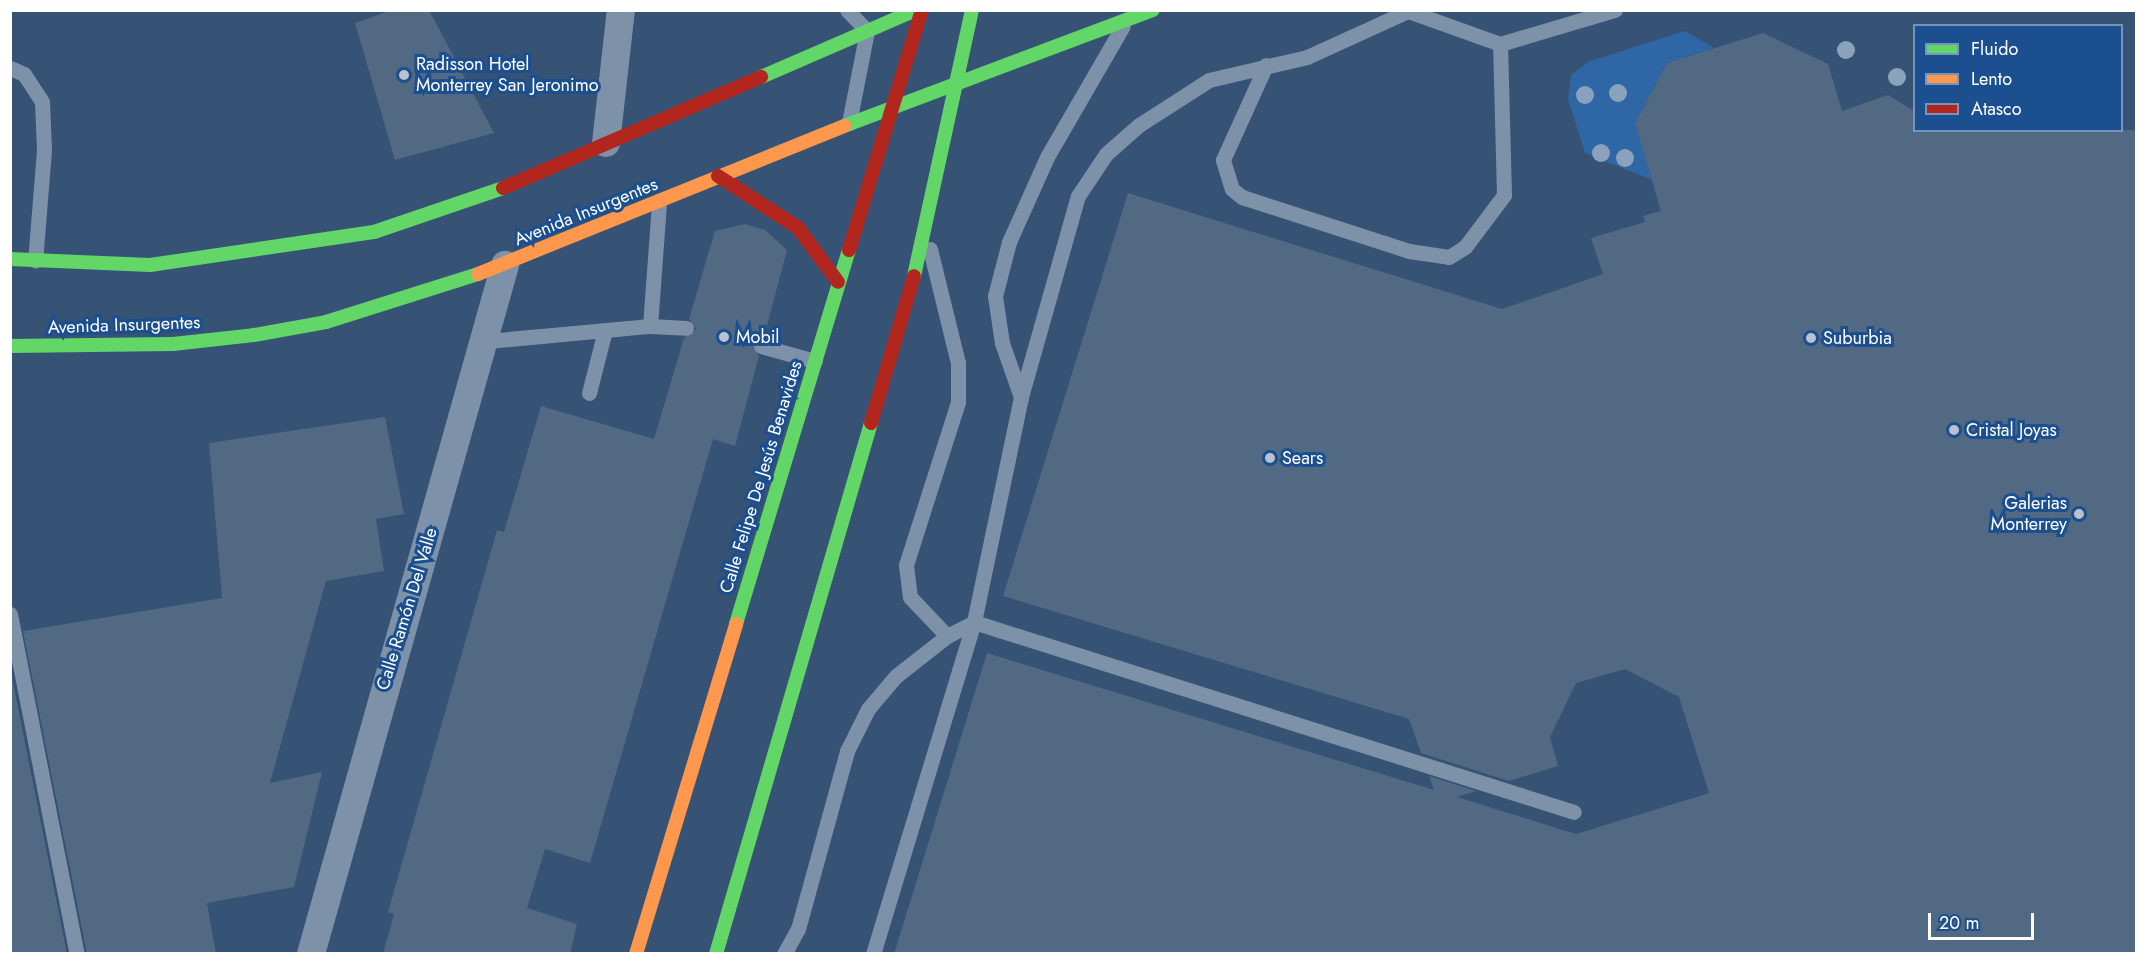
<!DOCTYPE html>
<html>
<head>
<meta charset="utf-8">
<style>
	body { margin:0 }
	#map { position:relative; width:2147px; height:964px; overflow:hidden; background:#365274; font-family:Jost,sans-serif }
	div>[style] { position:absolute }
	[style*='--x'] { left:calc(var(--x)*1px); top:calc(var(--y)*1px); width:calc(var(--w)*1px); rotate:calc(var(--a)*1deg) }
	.green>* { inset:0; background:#2f66a5 }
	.building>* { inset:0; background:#526984 }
	.lane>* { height:15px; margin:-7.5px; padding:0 7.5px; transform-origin:7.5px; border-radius:7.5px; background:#7d92a8 }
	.street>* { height:28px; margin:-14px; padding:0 14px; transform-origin:14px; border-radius:14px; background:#7d92a8 }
	.fast>* { height:14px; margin:-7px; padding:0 7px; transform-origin:7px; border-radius:7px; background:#63d668 }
	.slow>* { height:14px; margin:-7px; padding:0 7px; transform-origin:7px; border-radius:7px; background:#ff974d }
	.jam>* { height:14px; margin:-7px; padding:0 7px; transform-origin:7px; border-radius:7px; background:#b3261e }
	.trees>* { width:18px; height:18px; margin:-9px; border-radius:50%; background:#8aa2be }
	.dots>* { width:16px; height:16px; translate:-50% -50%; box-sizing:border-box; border:3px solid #1b4f8f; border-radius:50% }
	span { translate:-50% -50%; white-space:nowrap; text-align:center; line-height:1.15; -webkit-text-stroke:6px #1b4f8f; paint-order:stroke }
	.poi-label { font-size:18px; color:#fff }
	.left { translate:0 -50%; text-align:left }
	.right { translate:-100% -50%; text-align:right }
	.street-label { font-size:18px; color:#fff }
	.frame { position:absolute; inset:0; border:12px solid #fff; pointer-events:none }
	.legend { position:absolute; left:1913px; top:24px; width:210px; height:108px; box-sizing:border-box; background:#1b4f8f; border:2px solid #7695bc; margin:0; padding:8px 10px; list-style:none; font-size:18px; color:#fff }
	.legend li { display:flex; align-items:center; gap:12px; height:30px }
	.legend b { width:30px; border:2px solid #7695bc }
	.scale { position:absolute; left:1928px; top:913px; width:106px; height:27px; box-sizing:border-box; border:3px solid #fff; border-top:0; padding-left:8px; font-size:18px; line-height:21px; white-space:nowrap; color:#fff; -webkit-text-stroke:4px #1b4f8f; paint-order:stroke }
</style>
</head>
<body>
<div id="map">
	<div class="green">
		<div style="clip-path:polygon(1685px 31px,1714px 48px,1667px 63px,1635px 123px,1652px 180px,1585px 153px,1568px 99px,1571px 75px,1590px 61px)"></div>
	</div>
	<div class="building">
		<div style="clip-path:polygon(392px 10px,429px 10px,494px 133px,395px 160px,355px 23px)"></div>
		<div style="clip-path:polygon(1763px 33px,1828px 64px,1842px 111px,1888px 95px,1914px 111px,1914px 130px,2136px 130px,2136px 954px,894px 954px,987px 653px,1434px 790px,1429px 776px,1476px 791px,1457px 797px,1576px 834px,1709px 793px,1679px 697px,1625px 669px,1576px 683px,1550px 737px,1558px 766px,1509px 781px,1421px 753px,1409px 719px,1003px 596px,1128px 193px,1502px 309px,1603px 274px,1591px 238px,1645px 222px,1643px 216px,1661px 211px,1635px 123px,1667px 63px)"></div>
		<div style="clip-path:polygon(745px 224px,765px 230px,787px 250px,764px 337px,752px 344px,759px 356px,735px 446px,713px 439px,590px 863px,545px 849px,527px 908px,577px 924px,570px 954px,383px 954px,394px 914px,388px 912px,497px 530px,504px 532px,541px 406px,654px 439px,684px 338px,696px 329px,689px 319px,715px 231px)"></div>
		<div style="clip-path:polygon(385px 417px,404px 514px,376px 519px,384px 571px,326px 581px,270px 783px,322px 772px,294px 887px,207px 903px,216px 954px,87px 954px,23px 631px,222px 598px,209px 443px)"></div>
		<div style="clip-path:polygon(10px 667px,67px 954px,10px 954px)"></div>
	</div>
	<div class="lane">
		<div style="--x:847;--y:10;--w:29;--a:46"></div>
		<div style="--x:867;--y:31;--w:94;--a:101.1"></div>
		<div style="--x:1266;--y:65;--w:104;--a:114.4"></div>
		<div style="--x:1223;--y:160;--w:30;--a:73"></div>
		<div style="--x:1232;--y:189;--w:13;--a:39"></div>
		<div style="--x:1242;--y:197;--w:176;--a:17.9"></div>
		<div style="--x:1409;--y:251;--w:40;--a:8.5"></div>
		<div style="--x:1449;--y:257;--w:19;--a:-32"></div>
		<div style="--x:1465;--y:247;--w:65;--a:-53.1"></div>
		<div style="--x:1504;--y:195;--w:151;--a:-91.5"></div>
		<div style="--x:1500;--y:44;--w:120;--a:-16.5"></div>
		<div style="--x:10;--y:68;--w:15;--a:23"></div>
		<div style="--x:24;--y:74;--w:33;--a:57"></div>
		<div style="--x:42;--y:102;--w:48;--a:87.6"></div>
		<div style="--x:44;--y:150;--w:111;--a:94.6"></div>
		<div style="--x:930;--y:249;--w:117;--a:76.2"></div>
		<div style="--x:958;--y:363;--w:39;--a:90"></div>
		<div style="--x:958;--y:402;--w:171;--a:107.7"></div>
		<div style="--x:906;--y:565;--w:32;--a:83"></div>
		<div style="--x:910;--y:597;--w:54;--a:46.5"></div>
		<div style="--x:650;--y:326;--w:124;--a:-85.8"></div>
		<div style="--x:487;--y:341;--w:164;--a:-5.3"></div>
		<div style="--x:650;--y:326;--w:36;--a:3"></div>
		<div style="--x:761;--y:346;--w:56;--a:15.5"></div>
		<div style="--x:589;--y:393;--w:65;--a:-75.7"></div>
		<div style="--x:1021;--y:397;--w:57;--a:-109.4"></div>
		<div style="--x:1002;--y:343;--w:48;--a:-98.5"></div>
		<div style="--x:995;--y:296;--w:56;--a:-75.5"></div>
		<div style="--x:1009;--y:242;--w:93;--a:-65.9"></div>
		<div style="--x:1047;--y:157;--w:151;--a:-59.9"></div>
		<div style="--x:10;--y:614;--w:347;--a:78.9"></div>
		<div style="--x:784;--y:954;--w:29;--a:-61"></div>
		<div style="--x:798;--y:929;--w:185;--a:-74.6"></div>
		<div style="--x:847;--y:751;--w:47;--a:-63.4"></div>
		<div style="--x:868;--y:709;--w:43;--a:-49.7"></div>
		<div style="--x:896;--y:676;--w:65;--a:-38.1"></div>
		<div style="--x:947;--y:636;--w:30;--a:-27"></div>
		<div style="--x:974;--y:622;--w:629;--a:17.57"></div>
		<div style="--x:873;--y:954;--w:347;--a:-73.1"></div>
		<div style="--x:974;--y:622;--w:230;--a:-78.2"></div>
		<div style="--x:1021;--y:397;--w:209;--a:-74.2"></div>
		<div style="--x:1078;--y:196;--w:50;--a:-56.3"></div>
		<div style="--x:1106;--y:154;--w:44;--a:-41.3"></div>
		<div style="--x:1139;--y:125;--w:83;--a:-32.7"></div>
		<div style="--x:1209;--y:80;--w:101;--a:-13.2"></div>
		<div style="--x:1307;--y:57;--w:111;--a:-24.5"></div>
		<div style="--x:1408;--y:11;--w:98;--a:19.7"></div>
	</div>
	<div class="street">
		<div style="--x:606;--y:143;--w:134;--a:-83.6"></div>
		<div style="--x:311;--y:954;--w:716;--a:-74.27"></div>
	</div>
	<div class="fast">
		<div style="--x:761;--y:77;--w:169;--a:-23.4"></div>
		<div style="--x:844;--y:126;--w:330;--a:-20.6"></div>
		<div style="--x:10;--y:259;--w:140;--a:2.5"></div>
		<div style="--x:150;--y:265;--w:226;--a:-8.4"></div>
		<div style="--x:374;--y:232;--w:136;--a:-18.8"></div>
		<div style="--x:914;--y:276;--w:272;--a:-77.7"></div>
		<div style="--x:10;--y:346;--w:163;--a:-0.7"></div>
		<div style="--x:173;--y:344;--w:81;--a:-6.3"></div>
		<div style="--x:254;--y:335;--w:73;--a:-10.2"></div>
		<div style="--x:326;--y:322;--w:159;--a:-17.5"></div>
		<div style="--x:736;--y:624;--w:391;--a:-73.2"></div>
		<div style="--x:716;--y:954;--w:553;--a:-73.73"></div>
	</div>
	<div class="slow">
		<div style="--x:478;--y:274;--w:395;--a:-22"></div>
		<div style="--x:636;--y:954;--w:345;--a:-73.1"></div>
	</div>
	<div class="jam">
		<div style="--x:718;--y:176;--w:95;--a:33"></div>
		<div style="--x:798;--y:228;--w:67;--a:53.5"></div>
		<div style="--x:503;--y:188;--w:281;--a:-23.3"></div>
		<div style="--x:849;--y:250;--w:251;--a:-73.1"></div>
		<div style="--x:871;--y:423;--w:153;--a:-73.7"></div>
	</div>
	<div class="trees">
		<div style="left:1846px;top:50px"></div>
		<div style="left:1897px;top:77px"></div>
		<div style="left:1618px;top:93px"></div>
		<div style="left:1585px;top:95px"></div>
		<div style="left:1601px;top:153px"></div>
		<div style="left:1625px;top:158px"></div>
	</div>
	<div class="dots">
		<div style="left:404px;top:75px;background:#b9c2ce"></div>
		<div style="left:724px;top:337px;background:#b9c2ce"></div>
		<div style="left:1811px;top:338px;background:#b9c2ce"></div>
		<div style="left:1954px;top:430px;background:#b9c2ce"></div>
		<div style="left:1270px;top:458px;background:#b9c2ce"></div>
		<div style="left:2079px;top:514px;background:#b9c2ce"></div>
	</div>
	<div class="poi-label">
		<span class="left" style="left:416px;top:75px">Radisson Hotel<br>Monterrey San Jeronimo</span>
		<span class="left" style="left:736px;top:337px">Mobil</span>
		<span class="left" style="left:1823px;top:338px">Suburbia</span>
		<span class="left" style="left:1966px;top:430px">Cristal Joyas</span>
		<span class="left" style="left:1282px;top:458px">Sears</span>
		<span class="right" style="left:2067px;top:514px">Galerias<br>Monterrey</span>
	</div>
	<div class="street-label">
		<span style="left:586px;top:212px;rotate:-22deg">Avenida Insurgentes</span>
		<span style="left:124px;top:325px;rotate:-2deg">Avenida Insurgentes</span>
		<span style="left:761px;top:477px;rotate:-73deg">Calle Felipe De Jesús Benavides</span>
		<span style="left:407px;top:609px;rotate:-73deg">Calle Ramón Del Valle</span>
	</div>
	<div class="frame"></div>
	<ul class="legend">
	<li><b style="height:8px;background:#63d668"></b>Fluido</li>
	<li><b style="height:8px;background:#ff974d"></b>Lento</li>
	<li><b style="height:8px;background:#b3261e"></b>Atasco</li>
	</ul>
	<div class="scale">20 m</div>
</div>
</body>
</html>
